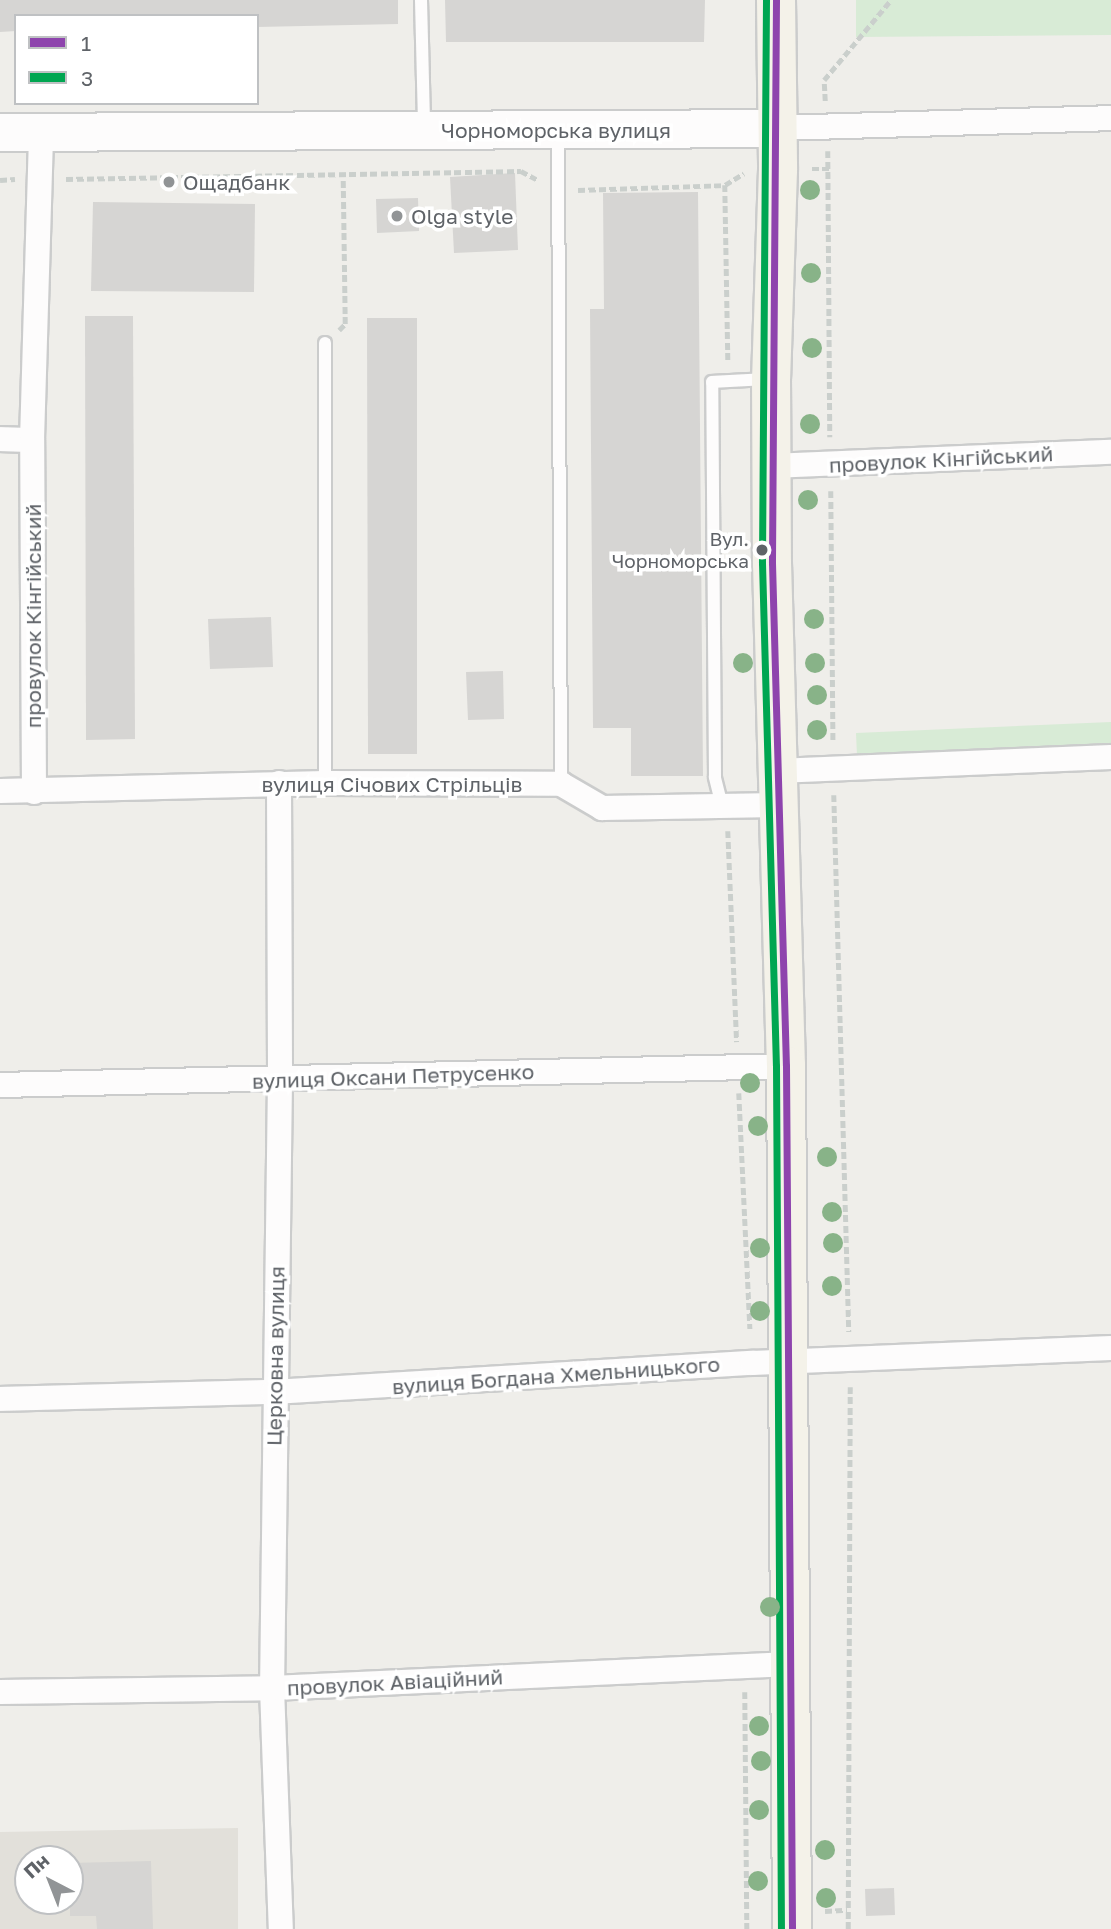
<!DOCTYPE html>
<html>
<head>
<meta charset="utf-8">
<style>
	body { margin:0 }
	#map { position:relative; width:1111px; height:1929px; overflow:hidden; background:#efeeea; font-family:"Golos Text",sans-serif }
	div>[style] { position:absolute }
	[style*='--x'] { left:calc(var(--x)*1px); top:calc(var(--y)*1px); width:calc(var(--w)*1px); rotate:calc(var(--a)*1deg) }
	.education>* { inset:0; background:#e2e0da }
	.green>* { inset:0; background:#d8ebd6 }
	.building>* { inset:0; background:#d6d5d3 }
	.path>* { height:4.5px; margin-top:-2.25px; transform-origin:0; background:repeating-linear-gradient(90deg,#cacfcc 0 7px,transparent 0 10.5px) }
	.roads { filter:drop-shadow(2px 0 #cbcccc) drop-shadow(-2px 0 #cbcccc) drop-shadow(0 2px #cbcccc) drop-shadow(0 -2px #cbcccc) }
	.lane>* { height:12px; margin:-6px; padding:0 6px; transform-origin:6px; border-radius:6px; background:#fdfcfc }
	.street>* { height:24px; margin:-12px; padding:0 12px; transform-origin:12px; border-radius:12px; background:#fdfcfc }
	.secondary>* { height:37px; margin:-18.5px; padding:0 18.5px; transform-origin:18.5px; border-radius:18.5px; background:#fdfcfc }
	.primary>* { height:38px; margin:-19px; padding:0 19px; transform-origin:19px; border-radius:19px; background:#f4f2e9 }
	.bus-1>* { height:7px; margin:-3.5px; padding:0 3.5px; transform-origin:3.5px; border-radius:3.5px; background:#8e44ad }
	.bus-2>* { height:7px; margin:-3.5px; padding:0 3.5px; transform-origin:3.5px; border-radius:3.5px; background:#00a651 }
	.trees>* { width:20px; height:20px; margin:-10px; border-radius:50%; background:#88b388 }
	.dots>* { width:19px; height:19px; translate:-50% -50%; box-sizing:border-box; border:4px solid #fff; border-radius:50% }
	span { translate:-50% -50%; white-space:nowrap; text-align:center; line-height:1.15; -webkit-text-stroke:7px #fff; paint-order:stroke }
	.bus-label { font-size:19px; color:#5f6368 }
	.right { translate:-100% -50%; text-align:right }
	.street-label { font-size:21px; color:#5f6368 }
	.poi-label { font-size:21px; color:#5f6368 }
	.left { translate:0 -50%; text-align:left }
	.legend { position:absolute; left:14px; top:14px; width:245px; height:91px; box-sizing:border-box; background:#fff; border:2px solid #bfc1c3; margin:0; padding:9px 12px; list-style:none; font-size:21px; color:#5f6368 }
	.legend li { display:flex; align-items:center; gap:14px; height:35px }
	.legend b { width:35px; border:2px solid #bfc1c3 }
	.north { position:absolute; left:14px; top:1845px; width:70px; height:70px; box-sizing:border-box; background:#fff; border:2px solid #bfc1c3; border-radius:50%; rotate:318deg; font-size:19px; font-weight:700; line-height:28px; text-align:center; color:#5f6368 }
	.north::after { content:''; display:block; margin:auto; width:24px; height:32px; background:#919496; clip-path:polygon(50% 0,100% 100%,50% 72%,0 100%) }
</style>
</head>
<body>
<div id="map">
	<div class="education">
		<div style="clip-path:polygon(evenodd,238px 1828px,238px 1929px,0 1929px,0 1832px,238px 1828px,28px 1859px,70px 1859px,70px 1901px,28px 1901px,28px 1859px)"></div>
	</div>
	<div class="green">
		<div style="clip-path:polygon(856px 0,1111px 0,1111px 35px,856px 37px)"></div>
		<div style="clip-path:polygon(1111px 722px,1111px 744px,857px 756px,856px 733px)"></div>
	</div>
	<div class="building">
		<div style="clip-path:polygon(0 0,398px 0,398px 24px,257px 27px,257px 16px,16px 16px,16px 31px,0 32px)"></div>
		<div style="clip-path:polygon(445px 0,705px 0,704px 42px,446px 42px)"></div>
		<div style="clip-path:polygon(515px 173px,518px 250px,454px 253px,450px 177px)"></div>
		<div style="clip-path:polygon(698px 192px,703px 776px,631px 776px,631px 728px,593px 728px,590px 309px,604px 309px,603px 193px)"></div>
		<div style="clip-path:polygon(418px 198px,419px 231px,377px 233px,376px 199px)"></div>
		<div style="clip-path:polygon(93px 202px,255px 204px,254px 292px,91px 291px)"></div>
		<div style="clip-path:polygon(85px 316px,133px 316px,135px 739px,86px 740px)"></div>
		<div style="clip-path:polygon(367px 318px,417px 318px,417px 754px,368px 754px)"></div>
		<div style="clip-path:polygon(271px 617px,273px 667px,210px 669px,208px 619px)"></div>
		<div style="clip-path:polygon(503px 671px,504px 719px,468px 720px,466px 672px)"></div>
		<div style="clip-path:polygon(151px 1861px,153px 1929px,97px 1929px,96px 1916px,70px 1916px,70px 1863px)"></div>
		<div style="clip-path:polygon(894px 1888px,895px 1915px,866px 1916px,865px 1889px)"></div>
	</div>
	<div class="path">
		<div style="--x:825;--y:101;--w:21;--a:-93"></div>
		<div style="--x:824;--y:80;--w:104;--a:-50.1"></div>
		<div style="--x:828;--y:151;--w:286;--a:89.6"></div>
		<div style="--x:812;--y:169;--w:17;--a:0"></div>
		<div style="--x:66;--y:179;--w:455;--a:-1"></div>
		<div style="--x:521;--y:171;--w:19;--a:28"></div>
		<div style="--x:0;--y:180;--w:15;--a:-4"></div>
		<div style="--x:725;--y:185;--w:177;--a:89"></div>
		<div style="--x:578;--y:190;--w:147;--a:-1.9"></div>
		<div style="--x:725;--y:185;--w:22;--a:-32"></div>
		<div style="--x:339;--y:330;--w:8;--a:-45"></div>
		<div style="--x:345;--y:324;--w:149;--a:-90.8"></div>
		<div style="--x:831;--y:491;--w:250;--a:89.5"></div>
		<div style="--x:834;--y:795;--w:537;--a:88.4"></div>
		<div style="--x:728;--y:831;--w:211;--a:87.6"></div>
		<div style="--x:739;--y:1093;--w:236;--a:87.3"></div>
		<div style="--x:745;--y:1692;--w:237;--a:89.5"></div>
		<div style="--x:825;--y:1911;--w:22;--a:-3"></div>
		<div style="--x:848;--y:1929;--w:542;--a:-89.79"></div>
	</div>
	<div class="roads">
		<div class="lane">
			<div style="--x:421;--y:0;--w:126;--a:88.6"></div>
			<div style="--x:558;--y:133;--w:651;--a:89.74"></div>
			<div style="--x:325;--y:783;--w:440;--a:-90"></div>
			<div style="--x:722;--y:806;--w:30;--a:-104"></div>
			<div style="--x:715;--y:777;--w:395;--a:-90.4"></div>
			<div style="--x:712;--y:382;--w:54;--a:-3.2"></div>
		</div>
		<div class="street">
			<div style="--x:778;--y:128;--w:333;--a:-1.7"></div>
			<div style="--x:0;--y:439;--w:32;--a:2"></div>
			<div style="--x:771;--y:466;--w:340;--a:-2.4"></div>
			<div style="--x:777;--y:771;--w:334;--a:-2.4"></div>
			<div style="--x:279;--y:783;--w:297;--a:89.8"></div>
			<div style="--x:280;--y:1080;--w:608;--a:90.75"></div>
			<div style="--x:272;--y:1688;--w:241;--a:87.9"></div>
			<div style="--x:0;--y:791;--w:325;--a:-1.4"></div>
			<div style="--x:325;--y:783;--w:236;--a:0.2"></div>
			<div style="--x:561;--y:784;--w:48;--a:30.3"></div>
			<div style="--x:602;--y:808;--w:176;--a:-1"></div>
			<div style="--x:34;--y:792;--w:352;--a:-90.3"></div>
			<div style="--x:32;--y:440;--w:309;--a:-88.3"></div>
			<div style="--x:0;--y:1085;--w:786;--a:-1.38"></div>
			<div style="--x:0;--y:1399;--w:273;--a:-1.5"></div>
			<div style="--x:273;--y:1392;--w:480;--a:-3.5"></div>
			<div style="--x:752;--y:1363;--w:359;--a:-2.4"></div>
			<div style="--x:0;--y:1692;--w:272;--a:-0.8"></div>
			<div style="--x:272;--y:1688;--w:519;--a:-2.65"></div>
		</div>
		<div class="secondary">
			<div style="--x:0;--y:132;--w:778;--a:-0.29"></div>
		</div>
		<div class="primary">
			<div style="--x:776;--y:0;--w:170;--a:89.3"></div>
			<div style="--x:778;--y:170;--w:209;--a:91.9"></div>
			<div style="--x:771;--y:379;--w:184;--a:89.7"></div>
			<div style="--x:772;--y:563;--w:503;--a:88.41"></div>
			<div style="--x:786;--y:1066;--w:863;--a:89.6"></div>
		</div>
	</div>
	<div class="bus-1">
		<div style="--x:776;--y:0;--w:563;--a:90.41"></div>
		<div style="--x:772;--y:563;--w:503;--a:88.41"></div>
		<div style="--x:786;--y:1066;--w:863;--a:89.6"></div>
	</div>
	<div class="bus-2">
		<div style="--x:766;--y:0;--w:563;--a:90.41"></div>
		<div style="--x:762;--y:563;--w:503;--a:88.41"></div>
		<div style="--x:776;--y:1066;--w:863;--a:89.67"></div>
	</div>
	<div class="trees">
		<div style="left:810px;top:190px"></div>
		<div style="left:811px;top:273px"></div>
		<div style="left:812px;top:348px"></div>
		<div style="left:810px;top:424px"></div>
		<div style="left:808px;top:500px"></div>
		<div style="left:814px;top:619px"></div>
		<div style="left:743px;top:663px"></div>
		<div style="left:815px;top:663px"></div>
		<div style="left:817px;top:695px"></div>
		<div style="left:817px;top:730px"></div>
		<div style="left:750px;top:1083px"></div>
		<div style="left:758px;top:1126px"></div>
		<div style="left:827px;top:1157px"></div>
		<div style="left:832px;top:1212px"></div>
		<div style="left:833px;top:1243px"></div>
		<div style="left:760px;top:1248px"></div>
		<div style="left:832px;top:1286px"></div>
		<div style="left:760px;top:1311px"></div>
		<div style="left:770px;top:1607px"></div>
		<div style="left:759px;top:1726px"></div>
		<div style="left:761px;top:1761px"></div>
		<div style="left:759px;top:1810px"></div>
		<div style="left:825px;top:1850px"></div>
		<div style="left:758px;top:1881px"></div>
		<div style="left:826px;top:1898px"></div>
	</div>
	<div class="dots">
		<div style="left:169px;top:182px;background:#919496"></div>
		<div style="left:397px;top:216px;background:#919496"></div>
		<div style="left:762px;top:550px;background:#5f6368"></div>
	</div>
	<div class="bus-label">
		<span class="right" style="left:749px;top:550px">Вул.<br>Чорноморська</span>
	</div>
	<div class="street-label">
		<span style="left:556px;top:130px">Чорноморська вулиця</span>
		<span style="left:941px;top:459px;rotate:-3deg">провулок Кінгійський</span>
		<span style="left:33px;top:616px;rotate:-90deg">провулок Кінгійський</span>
		<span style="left:392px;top:784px">вулиця Січових Стрільців</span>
		<span style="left:393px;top:1076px;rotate:-2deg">вулиця Оксани Петрусенко</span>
		<span style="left:275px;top:1356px;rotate:-89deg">Церковна вулиця</span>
		<span style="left:556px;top:1375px;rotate:-4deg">вулиця Богдана Хмельницького</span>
		<span style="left:395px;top:1682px;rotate:-3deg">провулок Авіаційний</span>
	</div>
	<div class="poi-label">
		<span class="left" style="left:183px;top:182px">Ощадбанк</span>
		<span class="left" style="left:411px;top:216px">Olga style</span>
	</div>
	<ul class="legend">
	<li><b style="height:9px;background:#8e44ad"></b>1</li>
	<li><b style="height:9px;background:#00a651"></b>3</li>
	</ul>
	<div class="north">Пн</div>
</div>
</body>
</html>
